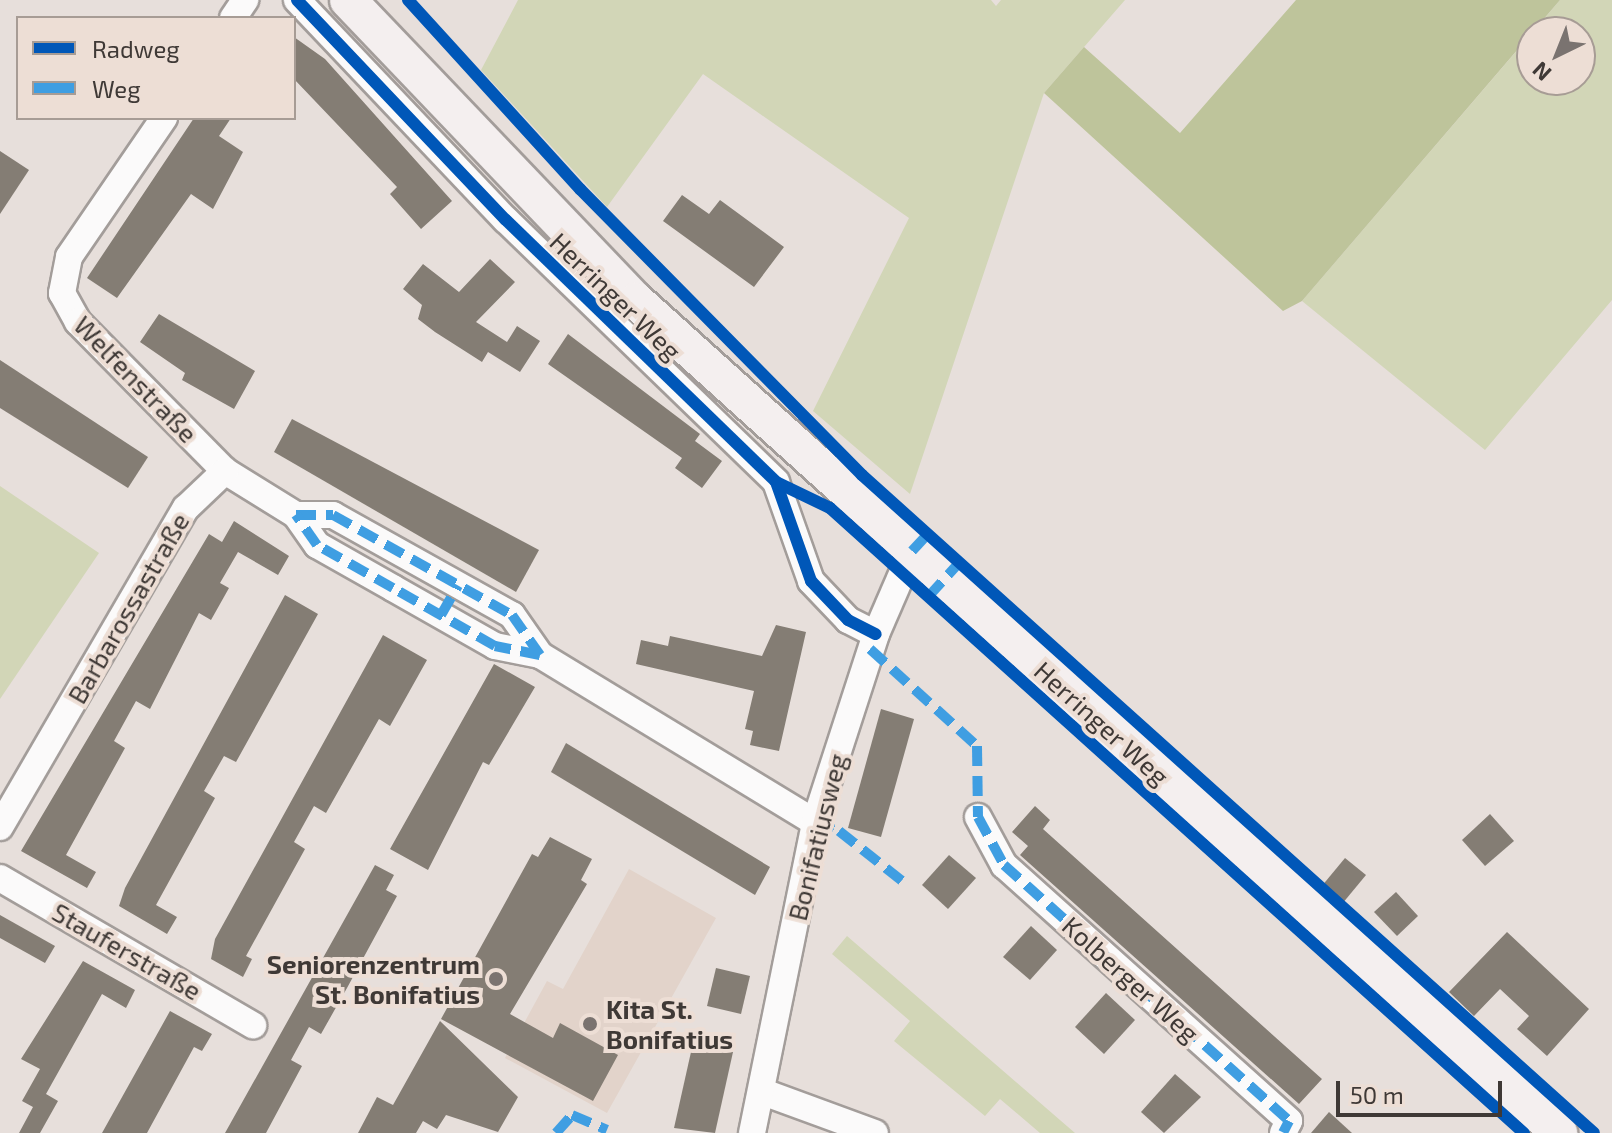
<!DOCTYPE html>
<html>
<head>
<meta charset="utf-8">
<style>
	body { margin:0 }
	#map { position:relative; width:1612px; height:1133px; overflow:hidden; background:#e7dfdb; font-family:"Exo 2",sans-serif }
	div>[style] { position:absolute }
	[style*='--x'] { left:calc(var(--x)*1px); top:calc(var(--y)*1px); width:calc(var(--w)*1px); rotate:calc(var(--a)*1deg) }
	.built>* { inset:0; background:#e2d3ca }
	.green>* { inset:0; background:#d2d6b7 }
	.forest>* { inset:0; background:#bec49b }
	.building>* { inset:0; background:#847d74 }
	.roads { filter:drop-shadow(2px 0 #a39d9a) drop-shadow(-2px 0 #a39d9a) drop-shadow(0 2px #a39d9a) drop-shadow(0 -2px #a39d9a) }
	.street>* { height:26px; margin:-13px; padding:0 13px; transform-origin:13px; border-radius:13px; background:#fbfafa }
	.secondary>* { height:36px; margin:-18px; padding:0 18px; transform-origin:18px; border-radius:18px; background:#f4efef }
	.quiet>* { height:10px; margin-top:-5px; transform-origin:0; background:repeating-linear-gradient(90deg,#3f9ee2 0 20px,transparent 0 30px) }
	.cycleway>* { height:12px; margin:-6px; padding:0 6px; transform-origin:6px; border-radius:6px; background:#0057b8 }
	.dots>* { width:22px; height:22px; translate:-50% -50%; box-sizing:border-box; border:4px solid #edded5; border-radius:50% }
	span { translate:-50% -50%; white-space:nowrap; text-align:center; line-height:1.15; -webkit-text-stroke:8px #edded5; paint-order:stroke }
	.street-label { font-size:26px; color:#3f3936 }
	.poi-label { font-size:26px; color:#3f3936; font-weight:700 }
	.right { translate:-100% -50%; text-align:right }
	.left { translate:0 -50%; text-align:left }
	.legend { position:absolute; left:16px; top:16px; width:280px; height:104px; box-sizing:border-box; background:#edded5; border:2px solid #a79c95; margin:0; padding:10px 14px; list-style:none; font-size:24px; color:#3f3936 }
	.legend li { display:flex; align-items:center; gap:16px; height:40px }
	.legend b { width:40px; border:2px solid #a79c95 }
	.north { position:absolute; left:1516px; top:16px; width:80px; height:80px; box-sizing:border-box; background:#edded5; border:2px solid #a79c95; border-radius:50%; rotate:223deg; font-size:22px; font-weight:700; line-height:32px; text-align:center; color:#3f3936 }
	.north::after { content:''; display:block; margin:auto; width:28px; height:36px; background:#7a7370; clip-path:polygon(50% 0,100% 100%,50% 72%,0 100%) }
	.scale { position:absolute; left:1336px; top:1081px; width:166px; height:36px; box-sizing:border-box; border:4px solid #3f3936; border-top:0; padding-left:10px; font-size:24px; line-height:28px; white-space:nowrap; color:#3f3936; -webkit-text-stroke:6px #edded5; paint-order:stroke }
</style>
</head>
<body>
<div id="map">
	<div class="built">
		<div style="clip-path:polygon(629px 869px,716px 918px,607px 1113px,505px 1058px,547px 981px,563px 989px)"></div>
	</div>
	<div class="green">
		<div style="clip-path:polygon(518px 0,991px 0,996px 6px,1001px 0,1125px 0,1044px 93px,910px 494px,813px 411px,909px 218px,703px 74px,607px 207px,481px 70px)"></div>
		<div style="clip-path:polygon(1560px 0,1612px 0,1612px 300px,1485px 450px,1302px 301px,1532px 33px,1532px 80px,1580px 80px,1580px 32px,1533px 32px)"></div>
		<div style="clip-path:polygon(0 486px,99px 553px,0 699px)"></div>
		<div style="clip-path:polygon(847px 936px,1075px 1133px,1040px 1133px,1000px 1099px,985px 1116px,894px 1041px,910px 1021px,832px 954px)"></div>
	</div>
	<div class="forest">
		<div style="clip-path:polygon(1296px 0,1560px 0,1302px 301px,1283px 311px,1044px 93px,1084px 47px,1180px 133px)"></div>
	</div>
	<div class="building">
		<div style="clip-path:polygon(294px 37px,325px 59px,452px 201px,421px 229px,390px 194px,397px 187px,294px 79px)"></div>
		<div style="clip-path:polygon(194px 118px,231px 118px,219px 136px,243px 152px,213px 209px,191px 194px,117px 298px,87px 278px)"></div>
		<div style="clip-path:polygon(0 151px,29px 170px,0 214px)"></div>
		<div style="clip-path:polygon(682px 195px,709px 214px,720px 200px,784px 247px,754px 287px,663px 221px)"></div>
		<div style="clip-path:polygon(490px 259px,515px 282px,476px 322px,507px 342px,517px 326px,540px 341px,520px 372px,488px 352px,482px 362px,435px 332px,418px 319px,422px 305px,403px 289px,423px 264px,459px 292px)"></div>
		<div style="clip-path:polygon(159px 314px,255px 371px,234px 409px,182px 380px,185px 373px,140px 342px)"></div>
		<div style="clip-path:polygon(568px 334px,700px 434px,695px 441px,722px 461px,702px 488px,675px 468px,682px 458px,548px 364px)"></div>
		<div style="clip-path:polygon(0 360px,148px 457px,128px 488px,0 408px)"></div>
		<div style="clip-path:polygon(292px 419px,539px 550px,516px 592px,274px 452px)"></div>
		<div style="clip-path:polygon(234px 521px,289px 556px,278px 575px,238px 552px,220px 583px,229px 588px,211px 620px,199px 613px,150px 709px,136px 701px,114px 741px,125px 748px,66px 855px,96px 872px,87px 888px,21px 851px,209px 534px,222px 542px)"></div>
		<div style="clip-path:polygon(285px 595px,318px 614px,236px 762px,224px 756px,204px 791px,215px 798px,156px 905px,177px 917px,167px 934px,119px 906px,125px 888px)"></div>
		<div style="clip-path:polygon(776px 625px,806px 632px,779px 751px,750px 745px,753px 731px,745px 729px,754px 691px,636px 664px,641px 640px,668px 646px,670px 636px,762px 656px)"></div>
		<div style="clip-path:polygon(383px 635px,427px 660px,390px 726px,379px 719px,326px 813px,314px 806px,294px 842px,305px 849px,246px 956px,252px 959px,243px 977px,211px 959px,215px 939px)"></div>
		<div style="clip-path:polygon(494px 664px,535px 687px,489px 765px,483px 762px,428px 870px,390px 849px)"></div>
		<div style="clip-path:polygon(881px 709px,914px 719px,881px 837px,848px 828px)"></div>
		<div style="clip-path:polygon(566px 743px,770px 867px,755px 895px,551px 772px)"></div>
		<div style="clip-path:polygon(1035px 806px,1050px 820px,1043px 829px,1322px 1079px,1299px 1104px,1020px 855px,1028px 846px,1012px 832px)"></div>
		<div style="clip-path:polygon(1490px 814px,1514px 841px,1485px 866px,1462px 840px)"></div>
		<div style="clip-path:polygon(550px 837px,592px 859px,581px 880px,587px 884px,510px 1014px,553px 1038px,560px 1023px,618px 1055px,593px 1101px,441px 1019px,532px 854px,538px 857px)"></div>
		<div style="clip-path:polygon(949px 855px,976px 878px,948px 909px,922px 885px)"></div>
		<div style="clip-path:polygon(1345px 858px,1366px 875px,1342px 904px,1321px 887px)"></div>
		<div style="clip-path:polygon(375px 865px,394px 875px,386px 890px,397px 896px,347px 988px,321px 1034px,309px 1027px,291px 1060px,302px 1066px,266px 1133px,225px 1133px)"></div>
		<div style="clip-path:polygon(1396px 892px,1418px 916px,1397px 936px,1374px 912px)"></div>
		<div style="clip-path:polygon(0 915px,55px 946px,45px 963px,0 938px)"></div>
		<div style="clip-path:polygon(1031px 926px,1057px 950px,1030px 980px,1003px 957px)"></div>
		<div style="clip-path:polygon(1507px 932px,1589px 1009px,1547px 1056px,1517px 1029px,1529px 1016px,1500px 989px,1474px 1016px,1449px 992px)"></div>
		<div style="clip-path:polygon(83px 961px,135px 990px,126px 1008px,102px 994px,46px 1094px,58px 1101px,40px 1133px,19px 1133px,33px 1107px,22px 1101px,40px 1069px,21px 1059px)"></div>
		<div style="clip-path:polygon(716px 968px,750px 976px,741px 1014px,707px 1006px)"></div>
		<div style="clip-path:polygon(1106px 993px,1135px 1020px,1104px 1054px,1075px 1027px)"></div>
		<div style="clip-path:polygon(170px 1011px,212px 1034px,202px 1051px,194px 1047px,147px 1133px,102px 1133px)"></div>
		<div style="clip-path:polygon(440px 1021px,518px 1097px,498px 1132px,446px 1115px,437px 1129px,423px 1121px,416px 1133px,358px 1133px,377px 1097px,393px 1105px)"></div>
		<div style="clip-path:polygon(693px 1043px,733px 1052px,715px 1133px,674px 1128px)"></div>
		<div style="clip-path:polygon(1175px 1074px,1201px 1097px,1164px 1133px,1141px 1112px)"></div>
		<div style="clip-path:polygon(1329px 1112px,1352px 1133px,1311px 1133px)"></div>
	</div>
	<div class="roads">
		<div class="street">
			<div style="--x:297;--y:0;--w:303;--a:46.5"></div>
			<div style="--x:506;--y:220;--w:376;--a:44.1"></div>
			<div style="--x:776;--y:482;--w:105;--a:70.5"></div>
			<div style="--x:811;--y:581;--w:54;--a:46.5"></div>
			<div style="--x:848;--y:620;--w:31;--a:27"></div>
			<div style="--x:233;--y:18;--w:22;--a:-56"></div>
			<div style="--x:164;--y:118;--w:168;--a:124.4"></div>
			<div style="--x:69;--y:257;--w:37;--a:101"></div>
			<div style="--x:62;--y:293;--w:33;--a:61"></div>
			<div style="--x:78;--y:322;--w:209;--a:45.4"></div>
			<div style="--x:225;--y:471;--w:84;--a:31.8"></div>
			<div style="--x:296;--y:515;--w:37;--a:0"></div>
			<div style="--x:333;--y:515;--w:205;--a:29.2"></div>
			<div style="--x:512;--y:615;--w:49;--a:55"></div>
			<div style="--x:540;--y:655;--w:46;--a:-168.7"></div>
			<div style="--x:495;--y:646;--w:117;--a:-150.4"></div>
			<div style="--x:393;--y:588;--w:87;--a:-150.5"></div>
			<div style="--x:317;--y:545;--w:37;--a:-125"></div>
			<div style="--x:540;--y:655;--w:322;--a:31.3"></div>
			<div style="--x:978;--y:817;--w:55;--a:61.6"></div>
			<div style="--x:1004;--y:865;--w:383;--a:41.9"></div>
			<div style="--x:1289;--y:1121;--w:13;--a:117"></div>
			<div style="--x:0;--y:827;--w:369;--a:-59.8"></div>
			<div style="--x:186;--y:508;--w:54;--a:-43.5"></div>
			<div style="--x:0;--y:878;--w:293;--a:30.2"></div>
			<div style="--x:763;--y:1092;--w:119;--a:20.1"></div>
			<div style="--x:752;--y:1133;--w:317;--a:-78.5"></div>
			<div style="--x:815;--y:822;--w:198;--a:-72"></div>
			<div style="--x:876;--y:634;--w:90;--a:-66.6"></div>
		</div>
		<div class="secondary">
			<div style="--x:348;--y:0;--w:417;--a:46.3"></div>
			<div style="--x:636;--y:301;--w:1243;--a:42.03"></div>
		</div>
	</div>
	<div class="quiet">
		<div style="--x:296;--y:515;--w:37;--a:0"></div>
		<div style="--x:333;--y:515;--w:205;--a:29.2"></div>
		<div style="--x:512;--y:615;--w:49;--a:55"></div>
		<div style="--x:540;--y:655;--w:46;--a:-168.7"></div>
		<div style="--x:495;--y:646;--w:117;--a:-150.4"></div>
		<div style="--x:393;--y:588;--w:87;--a:-150.5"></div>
		<div style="--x:317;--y:545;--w:37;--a:-125"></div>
		<div style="--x:912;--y:551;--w:21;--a:-47"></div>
		<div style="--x:928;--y:597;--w:45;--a:-47.7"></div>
		<div style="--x:441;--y:615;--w:34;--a:-60"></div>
		<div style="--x:870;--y:649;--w:144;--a:42.2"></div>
		<div style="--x:977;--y:746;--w:71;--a:89.2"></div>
		<div style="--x:978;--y:817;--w:55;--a:61.6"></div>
		<div style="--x:1004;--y:865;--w:383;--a:41.9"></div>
		<div style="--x:1289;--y:1121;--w:13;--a:117"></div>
		<div style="--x:815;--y:822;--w:26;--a:21"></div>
		<div style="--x:839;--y:831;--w:80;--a:38.4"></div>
		<div style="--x:556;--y:1133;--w:24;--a:-48"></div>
		<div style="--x:572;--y:1115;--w:38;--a:23"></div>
	</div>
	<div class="cycleway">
		<div style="--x:297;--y:0;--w:303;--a:46.5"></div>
		<div style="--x:506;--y:220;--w:376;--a:44.1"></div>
		<div style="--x:776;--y:482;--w:105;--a:70.5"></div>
		<div style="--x:811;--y:581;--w:54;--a:46.5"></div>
		<div style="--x:848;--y:620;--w:31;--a:27"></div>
		<div style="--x:408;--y:0;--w:256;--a:47.7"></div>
		<div style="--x:580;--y:189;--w:402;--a:45.4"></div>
		<div style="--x:862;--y:475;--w:984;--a:41.95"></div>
		<div style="--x:776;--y:482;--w:60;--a:25.7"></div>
		<div style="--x:830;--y:508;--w:934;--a:42.01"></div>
	</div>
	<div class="dots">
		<div style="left:496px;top:979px;background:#7a7370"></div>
		<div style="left:590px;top:1024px;background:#7a7370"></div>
	</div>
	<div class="street-label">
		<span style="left:616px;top:296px;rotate:44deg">Herringer Weg</span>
		<span style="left:136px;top:379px;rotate:46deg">Welfenstraße</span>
		<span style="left:128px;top:608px;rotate:-60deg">Barbarossastraße</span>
		<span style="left:1102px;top:723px;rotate:42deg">Herringer Weg</span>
		<span style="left:817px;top:837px;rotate:-76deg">Bonifatiusweg</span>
		<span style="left:127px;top:951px;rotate:30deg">Stauferstraße</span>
		<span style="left:1131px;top:979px;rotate:42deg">Kolberger Weg</span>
	</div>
	<div class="poi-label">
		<span class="right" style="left:480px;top:979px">Seniorenzentrum<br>St. Bonifatius</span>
		<span class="left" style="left:606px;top:1024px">Kita St.<br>Bonifatius</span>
	</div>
	<ul class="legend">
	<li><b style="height:10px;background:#0057b8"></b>Radweg</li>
	<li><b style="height:10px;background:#3f9ee2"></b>Weg</li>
	</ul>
	<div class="north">N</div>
	<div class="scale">50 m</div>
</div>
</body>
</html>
